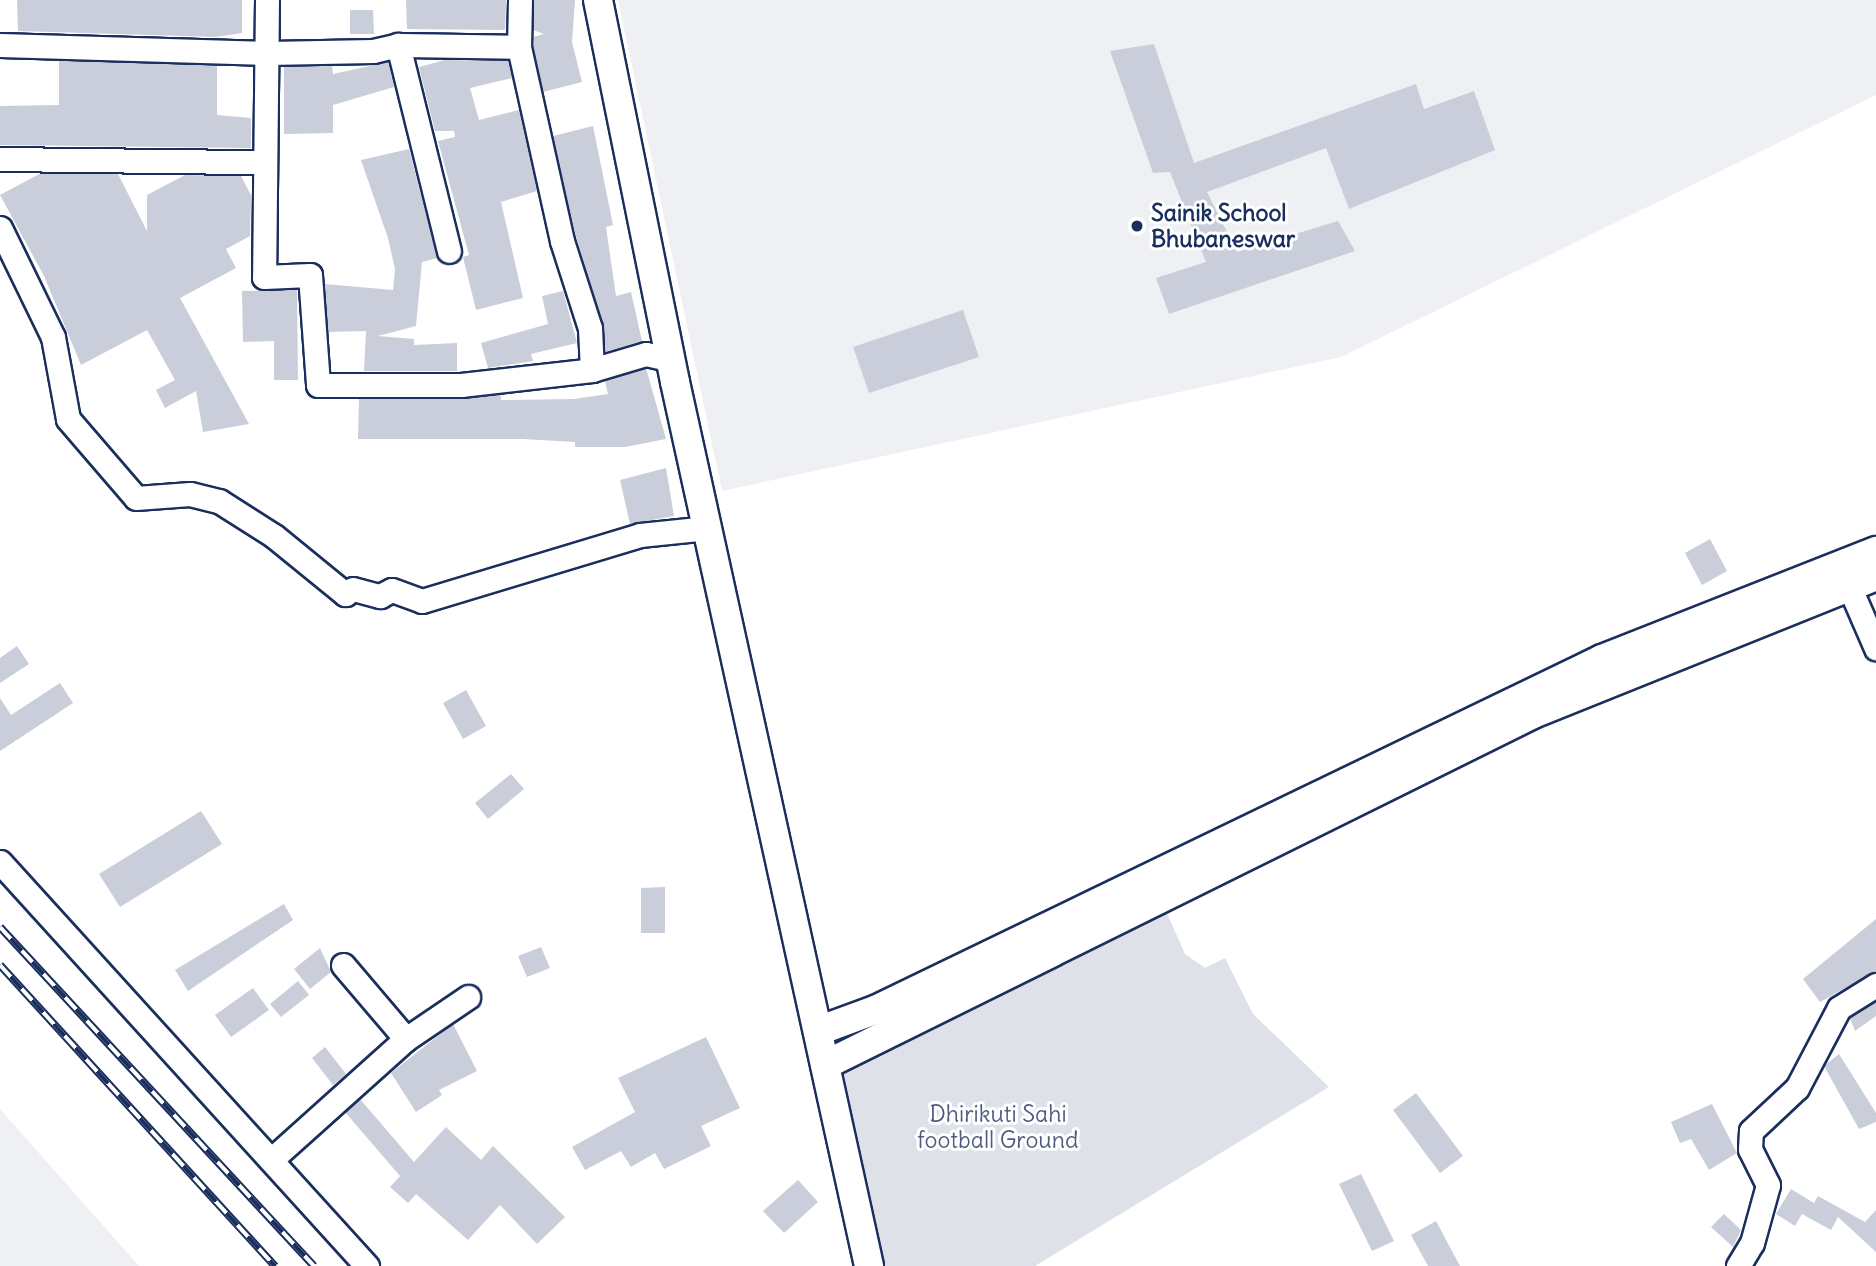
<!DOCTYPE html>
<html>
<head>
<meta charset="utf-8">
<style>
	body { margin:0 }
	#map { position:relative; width:1876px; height:1266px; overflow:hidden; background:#fff; font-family:Delius,sans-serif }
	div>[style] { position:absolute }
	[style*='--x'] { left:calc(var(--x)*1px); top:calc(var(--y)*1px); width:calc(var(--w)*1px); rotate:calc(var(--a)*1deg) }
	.built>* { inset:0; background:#eff0f4 }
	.green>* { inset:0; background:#dee1e7 }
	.building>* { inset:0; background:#caceda }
	.roads { filter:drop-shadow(2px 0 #1b2f5e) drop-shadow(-2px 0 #1b2f5e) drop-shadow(0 2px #1b2f5e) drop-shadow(0 -2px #1b2f5e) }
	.minor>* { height:23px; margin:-11.5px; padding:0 11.5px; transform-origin:11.5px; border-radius:11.5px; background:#fff }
	.tertiary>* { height:28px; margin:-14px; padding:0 14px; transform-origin:14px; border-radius:14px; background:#fff }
	.rail>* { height:8px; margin-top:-4px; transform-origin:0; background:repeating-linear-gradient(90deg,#fff 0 16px,#1b2f5e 0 32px); box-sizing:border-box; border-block:2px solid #1b2f5e }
	.dots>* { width:19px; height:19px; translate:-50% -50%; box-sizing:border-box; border:4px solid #fff; border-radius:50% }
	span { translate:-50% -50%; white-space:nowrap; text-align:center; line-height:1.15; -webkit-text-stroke:6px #fff; paint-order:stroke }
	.poi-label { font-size:23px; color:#1b2f5e; font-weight:700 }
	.left { translate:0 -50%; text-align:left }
	.park-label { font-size:23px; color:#4c5c80 }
</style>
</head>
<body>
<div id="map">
	<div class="built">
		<div style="clip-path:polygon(618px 0,1876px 0,1876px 95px,1341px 357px,722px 491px)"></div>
		<div style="clip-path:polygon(0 1109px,139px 1266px,0 1266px)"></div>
	</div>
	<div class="green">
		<div style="clip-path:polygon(1161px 900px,1185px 954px,1205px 968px,1225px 958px,1253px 1014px,1329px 1087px,1035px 1266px,874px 1266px,832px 1052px)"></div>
	</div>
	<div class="building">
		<div style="clip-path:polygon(17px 0,242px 0,242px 33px,216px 37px,18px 31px)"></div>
		<div style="clip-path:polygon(406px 0,506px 0,505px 30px,407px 29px)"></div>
		<div style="clip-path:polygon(534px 0,575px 0,572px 42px,582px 82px,543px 92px,533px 46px,533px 37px,544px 34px,533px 30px)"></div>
		<div style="clip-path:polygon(350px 10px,373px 10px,374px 34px,350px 34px)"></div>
		<div style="clip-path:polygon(1154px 44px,1194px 163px,1416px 84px,1424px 109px,1474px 91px,1495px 150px,1349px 209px,1326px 148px,1207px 192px,1237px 252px,1338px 221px,1355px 251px,1169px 314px,1156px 278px,1206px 262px,1170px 172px,1153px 173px,1110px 51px)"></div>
		<div style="clip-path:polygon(445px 60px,508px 61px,512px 78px,470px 88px,479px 120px,519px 110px,537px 191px,501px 202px,523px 298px,476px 310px,463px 257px,469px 255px,438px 141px,455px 137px,454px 131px,435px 131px,419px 67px)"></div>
		<div style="clip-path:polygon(59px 61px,217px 65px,217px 115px,251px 118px,251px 148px,0 145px,0 106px,59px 105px)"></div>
		<div style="clip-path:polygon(388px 62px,394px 87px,333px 105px,333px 133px,284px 134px,284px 67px,332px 66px,333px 74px)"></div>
		<div style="clip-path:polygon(593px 126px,613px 225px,606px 227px,616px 296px,631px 292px,642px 341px,605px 352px,603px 324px,575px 233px,553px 136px)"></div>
		<div style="clip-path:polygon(409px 149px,437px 258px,422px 262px,416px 326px,378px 336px,414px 339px,414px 345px,457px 343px,457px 371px,364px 371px,366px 331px,328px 332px,325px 284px,393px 290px,395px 269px,388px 238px,361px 160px)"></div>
		<div style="clip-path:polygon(41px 173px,118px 174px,147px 231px,147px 195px,185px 175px,241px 176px,251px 195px,250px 236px,226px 249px,236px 268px,180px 298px,249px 424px,203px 432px,196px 391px,165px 408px,156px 390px,175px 380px,147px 330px,81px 365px,44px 276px,0 195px)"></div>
		<div style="clip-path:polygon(297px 290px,298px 380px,274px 380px,274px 341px,243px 342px,242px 291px)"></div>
		<div style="clip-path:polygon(563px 291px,577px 343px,531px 354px,533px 361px,488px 368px,481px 343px,548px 324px,542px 296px)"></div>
		<div style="clip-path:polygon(963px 310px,979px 357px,869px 393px,853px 347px)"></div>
		<div style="clip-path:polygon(646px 368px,666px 439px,625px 447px,575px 447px,575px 442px,523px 439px,358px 439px,359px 399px,501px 395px,501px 400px,574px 399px,608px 394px,605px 381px)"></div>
		<div style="clip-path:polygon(666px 468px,674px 516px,630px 524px,620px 480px)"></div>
		<div style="clip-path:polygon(1710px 539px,1727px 571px,1702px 585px,1685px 553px)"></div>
		<div style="clip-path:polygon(17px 646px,29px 664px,0 683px,0 658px)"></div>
		<div style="clip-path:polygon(60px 683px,73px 703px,0 751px,0 698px,11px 715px)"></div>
		<div style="clip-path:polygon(466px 690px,486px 726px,463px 739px,443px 703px)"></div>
		<div style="clip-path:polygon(511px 774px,524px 789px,488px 819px,475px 803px)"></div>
		<div style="clip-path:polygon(201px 811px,222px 844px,120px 907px,99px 874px)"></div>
		<div style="clip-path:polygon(665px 887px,665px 933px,641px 933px,641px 888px)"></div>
		<div style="clip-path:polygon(284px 904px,293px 920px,188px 991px,175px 970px)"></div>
		<div style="clip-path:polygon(1876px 919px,1876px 971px,1820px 1002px,1803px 979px)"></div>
		<div style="clip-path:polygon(541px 947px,550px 968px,527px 977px,518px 956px)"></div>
		<div style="clip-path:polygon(320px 948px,331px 972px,310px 989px,294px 969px)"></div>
		<div style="clip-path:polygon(298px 981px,309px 995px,281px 1017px,270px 1004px)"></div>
		<div style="clip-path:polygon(253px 988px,269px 1010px,231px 1037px,215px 1015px)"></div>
		<div style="clip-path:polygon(1876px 1001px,1876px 1016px,1855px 1031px,1850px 1018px)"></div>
		<div style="clip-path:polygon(453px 1024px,477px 1071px,439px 1090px,442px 1095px,416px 1112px,391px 1073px)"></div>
		<div style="clip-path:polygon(706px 1037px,740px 1108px,701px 1126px,711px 1146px,664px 1169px,655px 1153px,631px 1167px,621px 1151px,585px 1170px,572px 1147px,635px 1112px,618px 1078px)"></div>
		<div style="clip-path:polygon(325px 1047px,346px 1074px,333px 1085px,312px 1058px)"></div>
		<div style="clip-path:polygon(1839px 1054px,1876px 1113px,1876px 1122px,1859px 1129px,1824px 1066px)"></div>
		<div style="clip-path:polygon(1416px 1093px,1463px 1156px,1440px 1173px,1393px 1110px)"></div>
		<div style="clip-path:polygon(360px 1099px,414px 1162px,446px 1127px,481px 1160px,493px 1146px,565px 1217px,537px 1244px,500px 1205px,468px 1240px,416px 1194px,408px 1203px,390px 1187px,400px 1176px,345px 1112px)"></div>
		<div style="clip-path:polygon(1712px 1104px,1737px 1153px,1709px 1170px,1691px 1139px,1680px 1143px,1671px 1122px)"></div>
		<div style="clip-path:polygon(1361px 1174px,1394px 1241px,1372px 1251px,1339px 1184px)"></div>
		<div style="clip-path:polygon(798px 1180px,818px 1202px,784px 1233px,763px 1211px)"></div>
		<div style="clip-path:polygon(1791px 1189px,1814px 1203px,1818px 1196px,1865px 1222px,1876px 1210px,1876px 1252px,1838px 1217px,1831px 1230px,1802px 1214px,1795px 1226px,1776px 1214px)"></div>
		<div style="clip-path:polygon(1724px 1214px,1741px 1230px,1733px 1247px,1711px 1227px)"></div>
		<div style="clip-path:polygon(1436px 1221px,1460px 1266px,1428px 1266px,1411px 1235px)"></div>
	</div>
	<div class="roads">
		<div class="minor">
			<div style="--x:267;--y:0;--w:277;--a:90.6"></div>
			<div style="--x:264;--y:277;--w:46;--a:-2.5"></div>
			<div style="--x:310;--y:275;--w:110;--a:85.8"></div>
			<div style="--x:318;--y:385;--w:143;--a:0"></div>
			<div style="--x:461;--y:385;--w:132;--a:-6.5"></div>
			<div style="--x:592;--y:370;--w:56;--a:-16.5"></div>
			<div style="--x:646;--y:354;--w:26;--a:13"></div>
			<div style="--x:520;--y:0;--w:47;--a:91.2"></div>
			<div style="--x:519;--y:47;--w:199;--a:77.5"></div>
			<div style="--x:562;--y:241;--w:91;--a:72.2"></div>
			<div style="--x:590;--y:328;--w:42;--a:87.3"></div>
			<div style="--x:0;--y:45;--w:268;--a:1.7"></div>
			<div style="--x:268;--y:53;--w:105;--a:-1.1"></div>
			<div style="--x:373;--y:51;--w:26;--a:-13"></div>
			<div style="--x:398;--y:45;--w:212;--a:76.1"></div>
			<div style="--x:398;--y:45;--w:121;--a:0.9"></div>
			<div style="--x:0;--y:159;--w:263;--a:0.7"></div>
			<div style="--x:0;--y:228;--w:121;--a:64.1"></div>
			<div style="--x:53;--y:337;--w:83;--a:79.6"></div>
			<div style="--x:68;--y:419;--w:104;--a:49.3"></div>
			<div style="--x:136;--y:498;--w:54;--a:-4.2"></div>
			<div style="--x:190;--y:494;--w:30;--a:14"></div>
			<div style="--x:219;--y:501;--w:65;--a:32.5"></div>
			<div style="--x:274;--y:536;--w:92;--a:39.2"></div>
			<div style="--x:345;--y:594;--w:9;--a:-32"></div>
			<div style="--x:353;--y:589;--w:28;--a:15"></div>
			<div style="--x:380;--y:596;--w:13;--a:-27"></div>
			<div style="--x:392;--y:590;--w:32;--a:20"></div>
			<div style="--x:422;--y:601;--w:228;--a:-16.8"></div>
			<div style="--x:640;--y:535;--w:68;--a:-5.9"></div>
			<div style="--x:1849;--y:586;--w:68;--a:66.5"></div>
			<div style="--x:0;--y:862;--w:546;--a:47.75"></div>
			<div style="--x:343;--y:965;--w:97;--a:49.6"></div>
			<div style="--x:271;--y:1160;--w:181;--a:-41.9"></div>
			<div style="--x:406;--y:1039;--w:75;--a:-34.1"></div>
			<div style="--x:1738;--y:1266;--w:27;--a:-59"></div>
			<div style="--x:1752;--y:1243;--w:60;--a:-74.6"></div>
			<div style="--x:1768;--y:1185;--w:40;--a:-116.6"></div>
			<div style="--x:1750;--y:1149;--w:18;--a:-87"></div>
			<div style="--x:1751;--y:1131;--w:63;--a:-43.1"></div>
			<div style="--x:1797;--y:1088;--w:90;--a:-62.3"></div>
			<div style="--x:1839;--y:1008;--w:44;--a:-31.9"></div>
		</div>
		<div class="tertiary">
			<div style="--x:598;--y:0;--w:390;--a:78.6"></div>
			<div style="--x:675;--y:382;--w:905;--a:77.62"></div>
			<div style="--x:818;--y:1031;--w:61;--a:-20.2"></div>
			<div style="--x:875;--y:1010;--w:807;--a:-25.77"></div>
			<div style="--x:1602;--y:659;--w:295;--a:-21.5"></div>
			<div style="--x:825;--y:1065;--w:790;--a:-26.37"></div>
			<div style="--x:1533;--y:714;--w:370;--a:-21.9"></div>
		</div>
	</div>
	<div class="rail">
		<div style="--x:0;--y:927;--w:462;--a:47.2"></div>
		<div style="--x:0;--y:965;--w:408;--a:47.6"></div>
	</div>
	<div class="dots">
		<div style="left:1137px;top:226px;background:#1b2f5e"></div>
	</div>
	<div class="poi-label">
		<span class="left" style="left:1151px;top:226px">Sainik School<br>Bhubaneswar</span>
	</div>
	<div class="park-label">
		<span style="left:998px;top:1127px">Dhirikuti Sahi<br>football Ground</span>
	</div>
</div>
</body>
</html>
